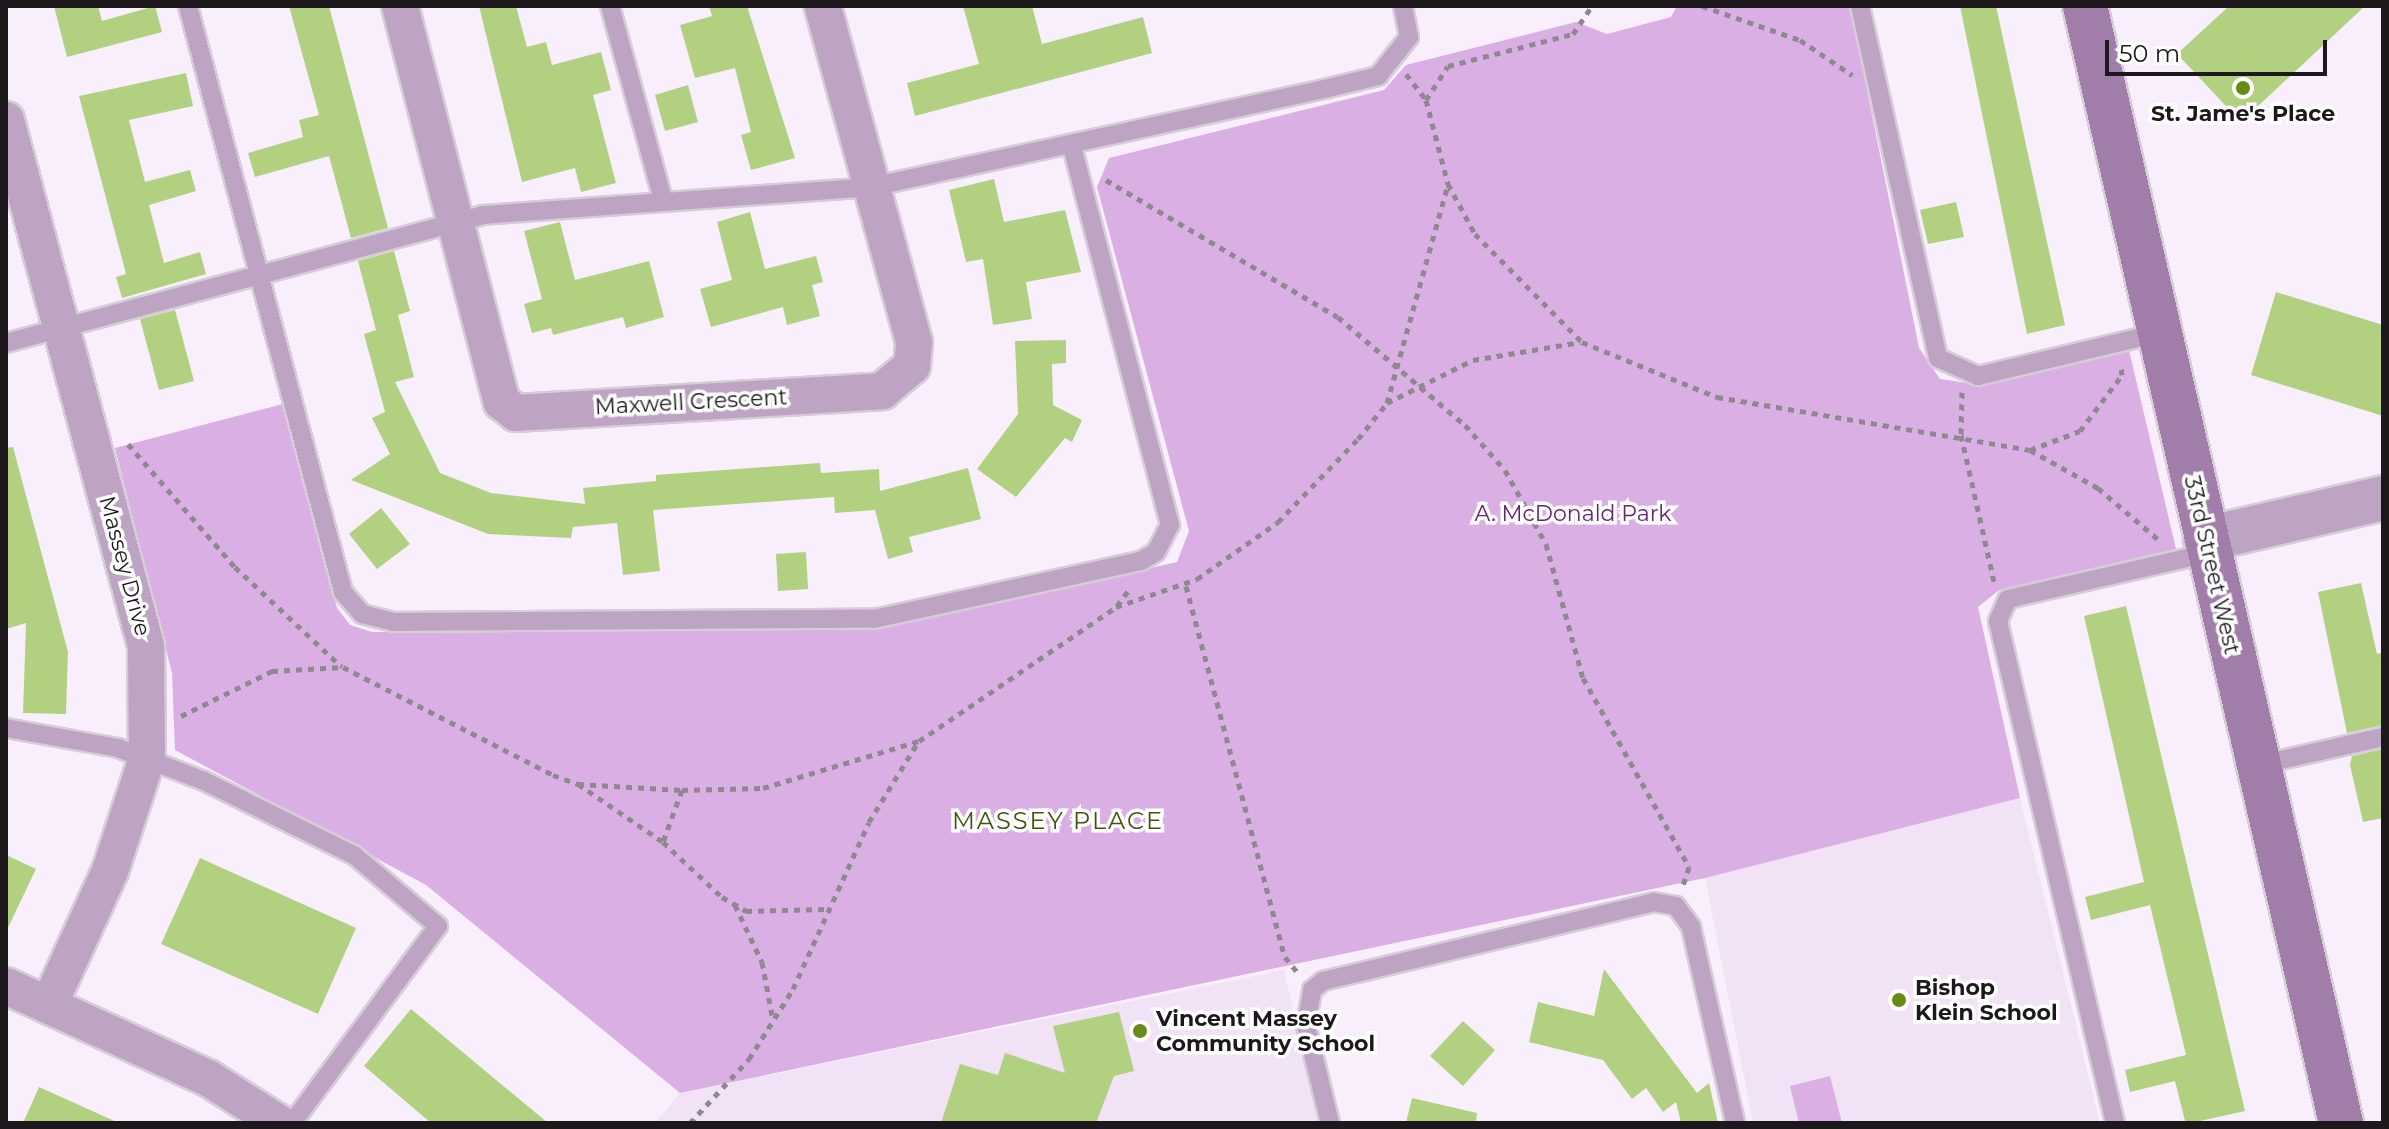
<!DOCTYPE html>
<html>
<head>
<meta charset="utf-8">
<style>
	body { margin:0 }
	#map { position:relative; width:2389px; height:1129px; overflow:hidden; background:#f9effc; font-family:Montserrat,sans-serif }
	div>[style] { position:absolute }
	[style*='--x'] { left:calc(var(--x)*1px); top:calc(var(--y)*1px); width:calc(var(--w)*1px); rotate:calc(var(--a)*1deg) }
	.built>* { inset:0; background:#f1e2f5 }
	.green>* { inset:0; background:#d9afe4 }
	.building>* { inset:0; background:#b1d180 }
	.path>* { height:5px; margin-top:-2.5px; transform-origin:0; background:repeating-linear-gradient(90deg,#8f8890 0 6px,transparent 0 12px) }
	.roads { filter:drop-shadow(2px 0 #d6cdd8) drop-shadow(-2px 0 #d6cdd8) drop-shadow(0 2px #d6cdd8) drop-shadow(0 -2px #d6cdd8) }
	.service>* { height:18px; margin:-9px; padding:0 9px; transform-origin:9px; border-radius:9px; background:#bda4c3 }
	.minor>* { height:36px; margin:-18px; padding:0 18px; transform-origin:18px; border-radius:18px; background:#bda4c3 }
	.tertiary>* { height:44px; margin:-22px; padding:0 22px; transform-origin:22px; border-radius:22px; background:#bda4c3 }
	.secondary>* { height:44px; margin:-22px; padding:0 22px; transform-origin:22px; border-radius:22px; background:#a17eaa }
	.dots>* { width:22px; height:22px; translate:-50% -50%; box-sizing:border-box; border:4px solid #fff; border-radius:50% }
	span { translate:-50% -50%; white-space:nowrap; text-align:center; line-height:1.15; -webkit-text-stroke:7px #fff; paint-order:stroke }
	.poi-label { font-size:22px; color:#1c181c; font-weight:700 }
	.left { translate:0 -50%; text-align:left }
	.street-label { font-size:22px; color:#1c181c }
	.park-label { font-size:22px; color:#662475 }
	.neighbourhood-label { font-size:24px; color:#3e550a; letter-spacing:2px }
	.frame { position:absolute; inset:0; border:8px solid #1c181c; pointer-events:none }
	.scale { position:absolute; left:2105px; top:40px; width:222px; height:36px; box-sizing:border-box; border:4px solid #1c181c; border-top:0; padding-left:10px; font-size:24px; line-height:28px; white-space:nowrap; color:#1c181c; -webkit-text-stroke:6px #fff; paint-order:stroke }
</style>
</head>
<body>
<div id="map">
	<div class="built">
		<div style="clip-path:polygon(2020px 798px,2100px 1123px,1753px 1123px,1705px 878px)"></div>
		<div style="clip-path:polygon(1284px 970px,1318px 1123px,655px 1123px,680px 1093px)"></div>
	</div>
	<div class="green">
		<div style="clip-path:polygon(1677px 6px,1850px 6px,1919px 348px,1940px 379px,1974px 384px,2128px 346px,2176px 549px,1999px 590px,1978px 607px,2020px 798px,1705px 878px,680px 1093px,426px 885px,175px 750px,172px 673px,115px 448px,283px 404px,337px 608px,350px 625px,372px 632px,881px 629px,1177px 562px,1189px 531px,1097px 187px,1109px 158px,1384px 90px,1406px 65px,1576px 22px,1607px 34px,1671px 17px)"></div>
		<div style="clip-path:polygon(1830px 1076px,1842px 1123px,1799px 1123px,1790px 1086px)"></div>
	</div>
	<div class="building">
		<div style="clip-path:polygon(54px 6px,98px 6px,102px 21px,155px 6px,162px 32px,67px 57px)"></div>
		<div style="clip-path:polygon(289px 6px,329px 6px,388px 228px,351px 238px,329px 156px,255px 177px,248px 153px,303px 137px,299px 120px,319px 115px)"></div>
		<div style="clip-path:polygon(479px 6px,516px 6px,527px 47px,546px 42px,552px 65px,601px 52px,611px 90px,593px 95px,616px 183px,581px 192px,575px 168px,522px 182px)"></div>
		<div style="clip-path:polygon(709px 6px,747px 6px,795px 158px,751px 170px,741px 135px,751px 132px,735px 68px,695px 78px,680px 25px,712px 16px)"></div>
		<div style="clip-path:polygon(963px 6px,1032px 6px,1042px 44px,1143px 17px,1152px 53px,915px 116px,907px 83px,979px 64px)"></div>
		<div style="clip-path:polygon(1960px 6px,1996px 6px,2065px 325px,2027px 334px)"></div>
		<div style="clip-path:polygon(2229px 6px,2365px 6px,2241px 122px,2177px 54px)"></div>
		<div style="clip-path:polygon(186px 73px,193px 106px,129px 120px,145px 182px,190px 170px,196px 191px,149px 205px,164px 263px,200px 252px,206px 274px,122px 298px,116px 277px,126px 274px,79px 96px)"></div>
		<div style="clip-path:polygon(688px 85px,698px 122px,665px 131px,655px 95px)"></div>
		<div style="clip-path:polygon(994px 179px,1004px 222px,1065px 210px,1081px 272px,1026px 282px,1032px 319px,993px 325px,983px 259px,966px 262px,949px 190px)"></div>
		<div style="clip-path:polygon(1956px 202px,1964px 237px,1928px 244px,1920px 210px)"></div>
		<div style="clip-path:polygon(750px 212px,765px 269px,816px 256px,823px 282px,812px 285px,820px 316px,787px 325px,783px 307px,711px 327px,700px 289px,732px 280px,717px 222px)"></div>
		<div style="clip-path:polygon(560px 222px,575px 280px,649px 261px,664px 317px,626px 328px,623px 317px,553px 335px,551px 328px,532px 333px,524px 304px,542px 299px,524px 231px)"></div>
		<div style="clip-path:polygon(394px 251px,410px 311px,398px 315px,414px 377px,395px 382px,440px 473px,491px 493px,585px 504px,583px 488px,656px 481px,656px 475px,820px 463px,821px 473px,879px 469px,880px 491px,968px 468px,981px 519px,909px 537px,913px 552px,888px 559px,875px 510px,835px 513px,834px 497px,653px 510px,660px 571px,623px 575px,617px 523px,573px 527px,571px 538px,488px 534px,351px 480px,390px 454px,372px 418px,385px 412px,364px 334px,376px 330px,358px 261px)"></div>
		<div style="clip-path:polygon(2276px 292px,2383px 325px,2383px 416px,2251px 375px)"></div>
		<div style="clip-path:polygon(175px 310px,194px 381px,159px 390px,140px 319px)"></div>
		<div style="clip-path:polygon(1066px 340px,1066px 363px,1052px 364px,1053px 405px,1082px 420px,1072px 442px,1065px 438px,1016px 497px,977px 469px,1018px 414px,1015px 341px)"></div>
		<div style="clip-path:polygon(13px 447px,68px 652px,66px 714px,23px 713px,26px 623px,6px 629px,6px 448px)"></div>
		<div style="clip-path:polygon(381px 508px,410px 544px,377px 569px,349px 534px)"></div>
		<div style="clip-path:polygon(806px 552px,808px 589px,778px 591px,776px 554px)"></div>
		<div style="clip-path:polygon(2361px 583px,2377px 654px,2383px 652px,2383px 725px,2347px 733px,2318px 592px)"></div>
		<div style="clip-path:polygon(2126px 606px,2245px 1111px,2200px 1121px,2185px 1121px,2175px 1081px,2130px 1092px,2125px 1070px,2186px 1055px,2150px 905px,2091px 920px,2085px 897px,2144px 882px,2084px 616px)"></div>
		<div style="clip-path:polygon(2383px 749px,2383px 818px,2363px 822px,2350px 765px,2352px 756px)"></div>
		<div style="clip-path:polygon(6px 855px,36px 869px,6px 932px)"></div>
		<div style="clip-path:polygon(200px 858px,356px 928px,318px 1014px,161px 944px)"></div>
		<div style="clip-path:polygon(1604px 969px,1697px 1093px,1709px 1083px,1718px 1123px,1681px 1123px,1676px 1102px,1663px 1112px,1646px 1088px,1632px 1099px,1603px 1060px,1529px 1042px,1538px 1002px,1594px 1016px)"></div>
		<div style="clip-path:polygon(411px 1009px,548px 1123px,431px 1123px,364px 1066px)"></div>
		<div style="clip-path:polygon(1119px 1012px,1134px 1071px,1114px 1076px,1096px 1123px,941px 1123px,960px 1064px,998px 1075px,1005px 1053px,1065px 1073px,1053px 1026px)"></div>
		<div style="clip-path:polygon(1463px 1021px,1495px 1050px,1463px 1086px,1430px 1056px)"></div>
		<div style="clip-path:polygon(39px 1087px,119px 1123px,23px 1123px)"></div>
		<div style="clip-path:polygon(1412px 1098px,1477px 1113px,1476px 1123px,1406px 1123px)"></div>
	</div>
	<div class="path">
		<div style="--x:1702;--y:6;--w:104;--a:19.1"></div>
		<div style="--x:1800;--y:40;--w:63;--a:33.9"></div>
		<div style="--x:1406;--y:74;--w:33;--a:52"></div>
		<div style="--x:1426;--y:100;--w:87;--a:75.3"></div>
		<div style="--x:1448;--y:184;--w:57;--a:61.6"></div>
		<div style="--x:1475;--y:234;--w:152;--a:45.3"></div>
		<div style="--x:1582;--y:342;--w:146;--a:22.2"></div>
		<div style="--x:1717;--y:397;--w:317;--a:9.6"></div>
		<div style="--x:2030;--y:450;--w:78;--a:29.2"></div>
		<div style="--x:2098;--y:488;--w:82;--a:40.5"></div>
		<div style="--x:1426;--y:100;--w:40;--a:-57.1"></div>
		<div style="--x:1448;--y:66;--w:129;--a:-14.4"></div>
		<div style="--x:1573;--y:34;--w:34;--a:-56"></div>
		<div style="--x:1106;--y:180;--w:269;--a:30.6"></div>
		<div style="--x:1338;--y:317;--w:167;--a:40.4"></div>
		<div style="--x:1465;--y:425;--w:60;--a:48.4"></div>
		<div style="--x:1505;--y:470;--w:85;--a:61"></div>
		<div style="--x:1546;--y:544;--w:139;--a:74.6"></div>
		<div style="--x:1583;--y:678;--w:217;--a:60.7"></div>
		<div style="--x:1689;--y:867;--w:22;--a:108"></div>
		<div style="--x:1962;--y:392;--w:43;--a:91.3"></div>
		<div style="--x:1961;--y:435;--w:151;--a:77.3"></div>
		<div style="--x:1387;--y:403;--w:96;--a:-26.6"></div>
		<div style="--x:1473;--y:360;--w:109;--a:-9.5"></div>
		<div style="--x:128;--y:444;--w:163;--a:49"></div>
		<div style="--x:235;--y:567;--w:146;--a:43.1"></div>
		<div style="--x:2030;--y:450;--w:53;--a:-20.8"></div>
		<div style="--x:2080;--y:431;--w:70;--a:-53.1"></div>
		<div style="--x:2122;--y:375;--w:9;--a:-96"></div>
		<div style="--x:1186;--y:586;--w:384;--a:75.1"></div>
		<div style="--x:1285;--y:957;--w:19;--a:51"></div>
		<div style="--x:1117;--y:606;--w:22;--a:-54"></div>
		<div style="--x:181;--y:716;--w:102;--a:-26.3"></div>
		<div style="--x:272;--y:671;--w:71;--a:-3.2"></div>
		<div style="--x:343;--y:667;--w:236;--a:27.2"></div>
		<div style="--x:553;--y:775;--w:27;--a:20"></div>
		<div style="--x:578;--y:784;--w:104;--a:3.3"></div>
		<div style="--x:682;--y:790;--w:81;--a:-1.4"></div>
		<div style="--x:763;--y:788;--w:163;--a:-16.8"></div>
		<div style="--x:919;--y:741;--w:238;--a:-34.2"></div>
		<div style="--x:1116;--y:607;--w:86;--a:-19.1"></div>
		<div style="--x:1197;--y:579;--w:99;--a:-35.1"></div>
		<div style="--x:1278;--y:522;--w:115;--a:-46.1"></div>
		<div style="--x:1358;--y:439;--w:46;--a:-51.1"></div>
		<div style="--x:1387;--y:403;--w:227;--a:-74.4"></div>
		<div style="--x:578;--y:784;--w:103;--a:34.3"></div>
		<div style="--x:682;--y:790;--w:55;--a:110.1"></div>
		<div style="--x:663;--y:842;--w:81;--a:43"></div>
		<div style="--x:722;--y:897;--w:28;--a:30"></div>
		<div style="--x:746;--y:911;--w:81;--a:-1.4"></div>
		<div style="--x:735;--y:905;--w:63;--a:64.7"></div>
		<div style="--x:762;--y:962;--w:59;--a:79.3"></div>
		<div style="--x:690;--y:1123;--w:87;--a:-47.3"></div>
		<div style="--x:749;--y:1059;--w:83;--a:-57.8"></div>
		<div style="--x:793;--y:989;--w:183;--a:-65.5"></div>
		<div style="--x:869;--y:822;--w:94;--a:-58.5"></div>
	</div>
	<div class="roads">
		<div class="service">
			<div style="--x:188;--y:6;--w:606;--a:75.18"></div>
			<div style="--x:343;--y:592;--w:29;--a:49"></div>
			<div style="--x:362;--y:614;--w:32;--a:14"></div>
			<div style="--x:393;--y:622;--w:481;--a:-0.4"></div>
			<div style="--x:874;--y:619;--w:273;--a:-12.3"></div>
			<div style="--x:1141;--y:561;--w:17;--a:-31"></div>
			<div style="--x:1156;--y:552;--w:30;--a:-63"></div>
			<div style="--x:1170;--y:525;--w:392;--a:-104.5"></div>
			<div style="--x:610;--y:6;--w:201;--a:74.7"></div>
			<div style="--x:1860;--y:6;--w:361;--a:77.5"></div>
			<div style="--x:1938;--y:358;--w:44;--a:24.2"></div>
			<div style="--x:1978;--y:376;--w:186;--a:-13.4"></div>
			<div style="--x:6;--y:343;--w:494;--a:-15"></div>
			<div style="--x:483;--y:215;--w:389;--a:-4.1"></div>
			<div style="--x:871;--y:187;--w:463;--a:-12.2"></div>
			<div style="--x:1324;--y:89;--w:56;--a:-13.5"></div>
			<div style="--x:1378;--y:76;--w:50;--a:-51.5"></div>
			<div style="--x:1409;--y:37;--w:32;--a:-101"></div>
			<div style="--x:6;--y:728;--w:114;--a:10.1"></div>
			<div style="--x:118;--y:748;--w:92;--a:21"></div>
			<div style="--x:204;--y:781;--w:167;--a:26.3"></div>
			<div style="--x:354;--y:855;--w:110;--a:40.2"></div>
			<div style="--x:438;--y:926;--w:245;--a:126.5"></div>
			<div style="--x:2258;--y:765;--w:128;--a:-12.6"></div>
			<div style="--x:1330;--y:1123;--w:101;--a:-103.8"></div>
			<div style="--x:1306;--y:1025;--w:36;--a:-80"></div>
			<div style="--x:1312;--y:990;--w:14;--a:-39"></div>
			<div style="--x:1323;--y:981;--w:340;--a:-13.4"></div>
			<div style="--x:1654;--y:902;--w:22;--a:10"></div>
			<div style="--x:1676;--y:906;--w:26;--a:54"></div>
			<div style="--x:1691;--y:927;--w:201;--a:77.3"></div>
			<div style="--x:2115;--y:1123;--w:515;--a:-103.12"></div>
			<div style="--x:1998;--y:621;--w:24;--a:-66"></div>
			<div style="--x:2008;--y:599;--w:206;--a:-12.9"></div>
		</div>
		<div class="minor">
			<div style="--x:400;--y:6;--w:409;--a:75.6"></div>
			<div style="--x:502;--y:402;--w:18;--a:38"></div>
			<div style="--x:516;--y:413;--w:367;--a:-3.4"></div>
			<div style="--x:882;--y:391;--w:39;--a:-40"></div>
			<div style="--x:912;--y:366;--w:24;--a:-85"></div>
			<div style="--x:914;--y:342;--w:348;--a:-105.2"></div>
			<div style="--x:6;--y:120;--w:544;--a:75.1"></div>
			<div style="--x:146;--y:646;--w:112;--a:89.5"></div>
			<div style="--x:147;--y:758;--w:119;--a:108.1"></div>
			<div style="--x:110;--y:871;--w:147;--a:114.5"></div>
			<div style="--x:6;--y:986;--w:222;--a:24.5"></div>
			<div style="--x:208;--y:1078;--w:84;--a:32.4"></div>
		</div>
		<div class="tertiary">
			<div style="--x:2206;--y:539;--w:182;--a:-13"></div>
		</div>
		<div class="secondary">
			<div style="--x:2085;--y:6;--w:1146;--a:77.09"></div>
		</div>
	</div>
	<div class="dots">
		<div style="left:2243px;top:88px;background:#678c14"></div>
		<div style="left:1899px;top:1000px;background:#678c14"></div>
		<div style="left:1140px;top:1031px;background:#678c14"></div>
	</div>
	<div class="poi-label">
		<span style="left:2243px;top:114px">St. Jame's Place</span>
		<span class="left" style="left:1915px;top:1000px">Bishop<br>Klein School</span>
		<span class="left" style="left:1156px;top:1031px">Vincent Massey<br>Community School</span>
	</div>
	<div class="street-label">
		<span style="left:691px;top:402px;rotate:-3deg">Maxwell Crescent</span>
		<span style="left:2212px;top:565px;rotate:77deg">33rd Street West</span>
		<span style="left:125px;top:566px;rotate:75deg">Massey Drive</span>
	</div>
	<div class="park-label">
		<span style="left:1573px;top:514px">A. McDonald Park</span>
	</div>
	<div class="neighbourhood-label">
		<span style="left:1058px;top:821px">MASSEY PLACE</span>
	</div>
	<div class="frame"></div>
	<div class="scale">50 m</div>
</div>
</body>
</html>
